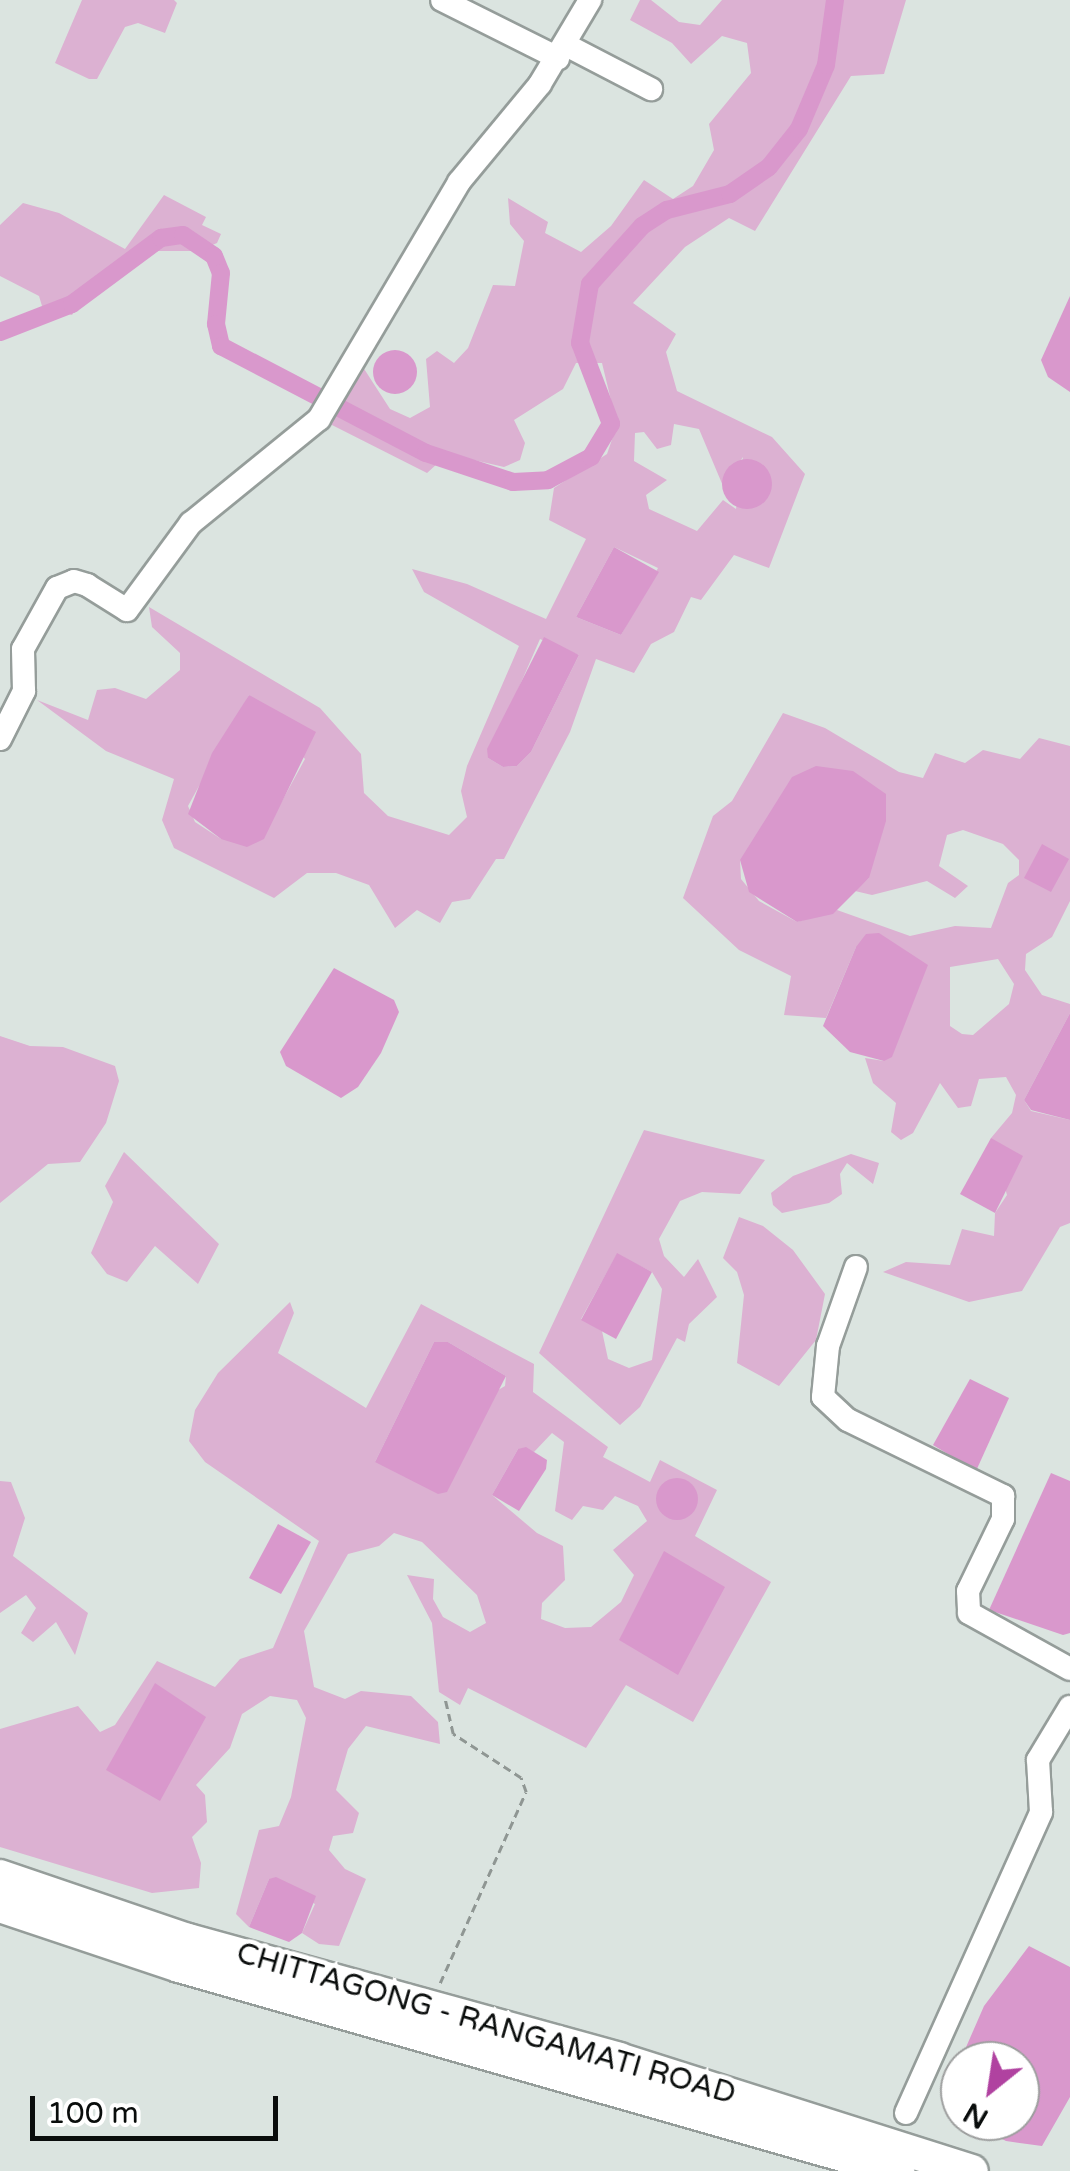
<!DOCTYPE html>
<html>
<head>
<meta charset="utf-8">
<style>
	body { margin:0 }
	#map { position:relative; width:1070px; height:2171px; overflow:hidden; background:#dbe4e0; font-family:"Varela Round",sans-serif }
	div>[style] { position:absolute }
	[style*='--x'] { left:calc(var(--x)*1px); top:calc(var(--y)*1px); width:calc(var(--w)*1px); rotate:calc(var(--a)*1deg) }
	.green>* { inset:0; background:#dcb1d2 }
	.water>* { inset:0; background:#d998cc }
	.round { border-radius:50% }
	.canal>* { height:18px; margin:-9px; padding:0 9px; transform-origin:9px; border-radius:9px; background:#d998cc }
	.path>* { height:2.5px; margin-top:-1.25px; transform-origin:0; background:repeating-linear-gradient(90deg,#8f9693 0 8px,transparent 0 13px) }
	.roads { filter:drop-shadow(2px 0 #959d9a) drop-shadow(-2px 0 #959d9a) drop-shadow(0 2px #959d9a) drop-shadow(0 -2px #959d9a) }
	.minor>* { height:22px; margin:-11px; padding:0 11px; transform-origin:11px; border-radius:11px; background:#fff }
	.highway>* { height:32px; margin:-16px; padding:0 16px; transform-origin:16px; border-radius:16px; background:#fff }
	span { translate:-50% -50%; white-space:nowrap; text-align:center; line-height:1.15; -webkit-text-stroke:9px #fff; paint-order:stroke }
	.street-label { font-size:30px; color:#0a0d0c }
	.north { position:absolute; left:940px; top:2041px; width:100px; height:100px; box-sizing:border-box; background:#fff; border:2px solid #9d9e9e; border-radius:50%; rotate:210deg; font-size:28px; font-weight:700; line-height:40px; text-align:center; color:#0a0d0c }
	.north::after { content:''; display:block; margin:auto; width:35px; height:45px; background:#b042a0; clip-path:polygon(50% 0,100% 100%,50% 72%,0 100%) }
	.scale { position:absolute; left:30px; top:2096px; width:248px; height:45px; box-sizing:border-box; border:5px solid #0a0d0c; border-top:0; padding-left:12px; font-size:30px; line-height:35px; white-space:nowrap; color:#0a0d0c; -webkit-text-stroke:8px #fff; paint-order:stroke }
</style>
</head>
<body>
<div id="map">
	<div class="green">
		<div style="clip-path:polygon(82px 0,174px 0,177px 3px,165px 33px,138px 23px,125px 27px,97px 79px,89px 79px,55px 63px)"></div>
		<div style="clip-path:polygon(evenodd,640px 0,651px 0,679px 22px,700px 25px,722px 0,906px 0,884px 74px,851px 76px,755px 231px,729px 218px,685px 247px,633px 303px,676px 334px,666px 352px,677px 391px,772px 437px,805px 474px,769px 568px,734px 555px,701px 600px,691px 597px,674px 632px,651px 644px,634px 673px,596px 659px,570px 732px,504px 859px,496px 859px,470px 899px,452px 902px,440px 923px,417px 910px,395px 928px,369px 885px,336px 873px,307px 873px,274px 898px,174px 848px,162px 820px,174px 779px,106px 751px,37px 700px,88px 720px,97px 690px,115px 688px,146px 699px,180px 670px,180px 653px,152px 627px,149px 607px,320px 708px,361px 754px,364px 793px,388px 816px,449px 835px,467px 817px,461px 791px,467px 766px,519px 646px,424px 592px,412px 569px,467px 584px,546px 619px,586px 539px,549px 520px,554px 488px,607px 454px,617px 425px,602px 363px,576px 363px,563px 389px,514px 420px,525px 443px,520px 460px,504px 467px,448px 454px,427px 473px,328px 423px,359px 361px,390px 409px,410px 418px,430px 407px,426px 359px,437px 351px,454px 363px,468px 348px,493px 285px,515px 286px,524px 241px,510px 224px,508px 198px,548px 222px,545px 233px,581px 252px,611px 226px,644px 180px,673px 199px,693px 186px,714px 150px,709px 124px,751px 73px,747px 43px,722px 36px,691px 64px,672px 43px,630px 20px,640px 0,674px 424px,699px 429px,723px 486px,743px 457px,736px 509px,723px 500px,697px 531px,649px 509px,646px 495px,667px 480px,634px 461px,635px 433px,644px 432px,657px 449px,671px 445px,674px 424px,640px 0,614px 547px,658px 568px,621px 635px,576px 617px,614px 547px,640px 0,540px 639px,579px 655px,531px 752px,517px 766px,503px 767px,488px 758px,540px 639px,640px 0,249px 695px,305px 759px,276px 812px,221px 839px,195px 822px,188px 806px,249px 695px)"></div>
		<div style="clip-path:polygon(164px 195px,206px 217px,202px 225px,221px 234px,217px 243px,198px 251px,158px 251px,110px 274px,90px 285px,72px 315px,42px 306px,39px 296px,0 276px,0 225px,23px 203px,59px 213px,125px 249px)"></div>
		<div style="clip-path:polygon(evenodd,783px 713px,825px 728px,899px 772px,923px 778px,935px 753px,965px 763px,983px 750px,1020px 759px,1039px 738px,1070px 746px,1070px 901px,1052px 937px,1026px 954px,1025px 970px,1042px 995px,1070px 1004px,1070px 1013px,1024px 1100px,1031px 1111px,1070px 1120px,1070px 1223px,1060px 1227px,1022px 1291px,969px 1302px,883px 1272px,906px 1262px,950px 1265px,962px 1229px,994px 1236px,995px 1213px,1007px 1195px,991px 1138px,1012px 1113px,1016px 1095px,1006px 1077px,979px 1079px,971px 1106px,958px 1108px,940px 1083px,913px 1133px,901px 1140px,891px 1132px,896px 1103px,873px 1083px,865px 1058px,884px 1061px,856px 947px,826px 1018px,784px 1015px,791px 976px,739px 950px,683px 898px,713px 816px,732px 801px,783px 713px,963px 830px,1003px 844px,1019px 860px,1019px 875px,1008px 883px,991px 928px,955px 926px,910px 936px,837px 910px,797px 922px,759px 901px,741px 879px,740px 860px,869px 878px,855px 891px,872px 895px,927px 881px,955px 898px,968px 886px,939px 866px,947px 835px,963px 830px,783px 713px,998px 959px,1014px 984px,1009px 1004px,973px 1035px,962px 1034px,950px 1026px,950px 967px,998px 959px)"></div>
		<div style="clip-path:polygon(0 1036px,30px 1046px,63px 1047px,115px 1066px,119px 1081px,106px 1123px,80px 1162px,48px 1164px,0 1203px)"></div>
		<div style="clip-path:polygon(evenodd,644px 1130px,765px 1160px,740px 1194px,702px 1192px,680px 1201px,659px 1239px,664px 1256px,684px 1277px,698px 1259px,717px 1297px,689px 1324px,685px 1342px,677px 1338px,640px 1407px,620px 1425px,539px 1353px,644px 1130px,617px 1254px,652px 1272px,662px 1289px,652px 1360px,629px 1368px,608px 1359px,602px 1331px,581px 1319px,617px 1254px)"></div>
		<div style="clip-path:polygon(124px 1152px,219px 1244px,198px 1284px,155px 1246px,127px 1282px,107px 1274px,91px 1253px,113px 1202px,105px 1186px)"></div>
		<div style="clip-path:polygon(851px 1154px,879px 1163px,873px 1184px,847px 1163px,840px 1174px,842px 1194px,829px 1203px,782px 1213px,773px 1205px,771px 1193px,793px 1176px)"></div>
		<div style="clip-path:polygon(739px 1217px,763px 1226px,793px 1250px,825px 1294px,816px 1340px,779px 1386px,737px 1363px,744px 1295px,737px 1272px,723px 1258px)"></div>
		<div style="clip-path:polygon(evenodd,290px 1302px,294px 1313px,278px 1353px,366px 1408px,421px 1304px,534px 1364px,533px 1392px,608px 1447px,603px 1457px,650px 1482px,660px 1460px,717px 1490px,695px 1536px,771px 1582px,693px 1722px,626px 1685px,586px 1748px,468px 1688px,460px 1705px,439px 1692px,432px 1623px,407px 1575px,434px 1579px,433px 1599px,443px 1617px,470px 1632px,486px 1623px,477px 1595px,422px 1542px,394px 1533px,379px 1546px,348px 1554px,304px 1631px,314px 1687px,345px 1699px,361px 1691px,411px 1696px,438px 1722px,440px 1744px,366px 1726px,348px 1749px,336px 1790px,359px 1813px,353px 1833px,333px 1836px,329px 1850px,345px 1869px,366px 1879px,339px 1946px,319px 1944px,302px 1933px,315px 1904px,269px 1879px,249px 1927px,236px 1914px,259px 1830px,279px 1826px,291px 1797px,306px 1718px,297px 1700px,270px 1696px,242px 1714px,230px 1748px,196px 1785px,205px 1795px,207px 1822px,192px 1837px,201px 1863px,199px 1888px,152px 1893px,0 1847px,0 1729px,78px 1706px,100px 1732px,115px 1725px,157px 1661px,215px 1687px,240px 1659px,273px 1648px,319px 1541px,205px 1462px,189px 1441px,195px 1410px,218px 1373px,290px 1302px,434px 1342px,448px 1342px,506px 1376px,505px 1386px,375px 1462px,434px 1342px,290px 1302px,552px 1433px,564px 1442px,555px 1511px,572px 1520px,583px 1506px,603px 1510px,615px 1496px,638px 1506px,647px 1521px,613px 1550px,634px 1575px,621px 1602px,591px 1627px,565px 1628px,541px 1619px,542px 1603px,565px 1580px,563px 1546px,537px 1533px,492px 1495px,518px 1449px,534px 1452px,552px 1433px)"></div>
		<div style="clip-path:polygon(0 1481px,11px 1482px,25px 1518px,13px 1556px,88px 1613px,75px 1655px,56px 1622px,33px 1642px,21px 1633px,36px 1608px,26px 1595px,0 1613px)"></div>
	</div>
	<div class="water">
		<div style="clip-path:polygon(1070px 296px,1070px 392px,1048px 377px,1041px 360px)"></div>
		<div class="round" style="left:373px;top:350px;width:44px;height:44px"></div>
		<div class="round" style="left:722px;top:459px;width:50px;height:50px"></div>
		<div style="clip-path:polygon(614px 547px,659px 572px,621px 635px,576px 617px)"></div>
		<div style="clip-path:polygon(544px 637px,579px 655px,531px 752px,517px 766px,503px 767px,488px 758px,487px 749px)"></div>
		<div style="clip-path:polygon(249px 695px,316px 732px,264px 839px,247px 847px,221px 839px,188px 814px,212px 753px)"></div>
		<div style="clip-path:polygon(816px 766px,853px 771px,886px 794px,886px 821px,869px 878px,833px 914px,797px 922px,749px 892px,740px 860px,792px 777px)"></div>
		<div style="clip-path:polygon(1042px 844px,1069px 859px,1051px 892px,1024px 878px)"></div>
		<div style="clip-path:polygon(879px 933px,928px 965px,892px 1057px,884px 1061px,850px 1052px,823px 1026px,856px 947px,866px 934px)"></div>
		<div style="clip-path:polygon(334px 968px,394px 1000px,399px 1012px,381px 1053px,358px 1087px,341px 1098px,286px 1066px,280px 1052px)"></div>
		<div style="clip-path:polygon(1070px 1013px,1070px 1120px,1031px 1110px,1024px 1100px)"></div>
		<div style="clip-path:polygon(991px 1138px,1023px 1156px,995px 1213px,960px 1194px)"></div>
		<div style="clip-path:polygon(617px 1253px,652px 1272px,616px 1339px,581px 1320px)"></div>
		<div style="clip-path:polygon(434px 1342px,448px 1342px,506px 1376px,447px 1492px,438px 1494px,375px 1462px)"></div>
		<div style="clip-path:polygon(970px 1379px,1009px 1398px,976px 1471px,933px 1445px)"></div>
		<div style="clip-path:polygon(526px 1447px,547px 1460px,546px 1469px,519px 1511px,492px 1495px,518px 1449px)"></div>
		<div style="clip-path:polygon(1051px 1473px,1070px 1481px,1070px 1633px,1063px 1635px,989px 1610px)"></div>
		<div class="round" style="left:656px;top:1478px;width:42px;height:42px"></div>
		<div style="clip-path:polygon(278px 1524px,311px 1542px,281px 1594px,249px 1578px)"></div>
		<div style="clip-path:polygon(664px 1551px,725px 1587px,678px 1675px,619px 1640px)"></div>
		<div style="clip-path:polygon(155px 1683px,206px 1717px,160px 1801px,106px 1770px)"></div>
		<div style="clip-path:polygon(276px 1877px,316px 1896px,302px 1933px,289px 1942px,249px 1927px,269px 1879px)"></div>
		<div style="clip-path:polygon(1029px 1946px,1070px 1967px,1070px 2097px,1042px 2146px,1006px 2141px,967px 2121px,1020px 2121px,1020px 2061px,960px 2061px,984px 2006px)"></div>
		<div style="clip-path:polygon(960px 2061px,960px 2116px,945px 2101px)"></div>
	</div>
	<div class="canal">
		<div style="--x:0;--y:332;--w:77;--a:-21.3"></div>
		<div style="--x:72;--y:304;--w:111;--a:-36.6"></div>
		<div style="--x:161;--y:238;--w:22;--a:-8"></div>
		<div style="--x:183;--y:235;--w:37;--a:34"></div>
		<div style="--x:214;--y:256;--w:18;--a:68"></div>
		<div style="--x:221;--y:273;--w:51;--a:95.6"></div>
		<div style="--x:216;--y:324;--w:23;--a:77"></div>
		<div style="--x:221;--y:346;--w:231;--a:27.6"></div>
		<div style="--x:426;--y:453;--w:92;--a:18.4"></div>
		<div style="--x:513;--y:482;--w:35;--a:-3"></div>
		<div style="--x:548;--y:480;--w:49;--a:-28.1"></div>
		<div style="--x:591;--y:457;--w:39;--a:-59"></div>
		<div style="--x:611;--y:424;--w:87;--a:-110.9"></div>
		<div style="--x:580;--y:343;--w:60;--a:-80.4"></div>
		<div style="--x:590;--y:284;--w:78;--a:-48.1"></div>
		<div style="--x:642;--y:226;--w:30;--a:-33"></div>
		<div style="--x:667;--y:210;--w:65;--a:-14.3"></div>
		<div style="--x:730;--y:194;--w:47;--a:-34.7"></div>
		<div style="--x:769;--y:167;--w:48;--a:-51.7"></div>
		<div style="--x:799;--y:129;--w:69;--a:-67.1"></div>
		<div style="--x:826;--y:65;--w:66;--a:-82.1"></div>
	</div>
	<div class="path">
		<div style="--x:440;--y:1983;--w:209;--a:-65.8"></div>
		<div style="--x:526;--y:1792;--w:15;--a:-110"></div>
		<div style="--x:521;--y:1778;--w:81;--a:-147.1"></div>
		<div style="--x:453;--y:1734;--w:36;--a:-103"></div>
	</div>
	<div class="roads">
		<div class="minor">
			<div style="--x:442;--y:0;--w:130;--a:26.6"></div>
			<div style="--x:566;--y:45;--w:96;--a:27.4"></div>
			<div style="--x:0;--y:739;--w:54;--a:-63.4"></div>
			<div style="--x:24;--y:691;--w:42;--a:-91.4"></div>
			<div style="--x:23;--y:649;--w:70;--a:-60.9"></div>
			<div style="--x:57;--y:588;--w:18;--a:-22"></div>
			<div style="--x:74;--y:581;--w:14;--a:17"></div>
			<div style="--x:87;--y:585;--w:47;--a:32"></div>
			<div style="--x:127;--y:610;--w:108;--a:-53.7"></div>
			<div style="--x:191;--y:523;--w:165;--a:-39.1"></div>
			<div style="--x:319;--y:419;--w:275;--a:-59.4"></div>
			<div style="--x:459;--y:182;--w:127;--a:-50.4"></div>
			<div style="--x:540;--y:84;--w:98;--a:-59.2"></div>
			<div style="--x:856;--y:1267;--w:84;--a:109.5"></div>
			<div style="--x:828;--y:1346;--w:51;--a:95.6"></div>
			<div style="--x:823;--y:1397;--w:34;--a:43"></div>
			<div style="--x:848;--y:1420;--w:173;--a:26.1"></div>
			<div style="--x:1003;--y:1496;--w:23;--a:90"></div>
			<div style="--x:1003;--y:1519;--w:80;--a:115.9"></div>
			<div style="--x:968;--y:1591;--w:22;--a:87"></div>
			<div style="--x:969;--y:1613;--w:115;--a:29"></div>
			<div style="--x:906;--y:2113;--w:330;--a:-65.8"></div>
			<div style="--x:1041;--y:1812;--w:52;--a:-93.3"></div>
			<div style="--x:1038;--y:1760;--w:62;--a:-58.9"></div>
		</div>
		<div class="highway">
			<div style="--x:0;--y:1876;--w:199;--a:18.8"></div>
			<div style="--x:188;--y:1940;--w:447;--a:15.4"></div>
			<div style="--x:619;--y:2059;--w:370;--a:17.6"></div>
			<div style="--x:0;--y:1906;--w:189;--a:18.5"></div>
			<div style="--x:179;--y:1966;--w:748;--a:15.91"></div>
		</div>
	</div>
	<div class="street-label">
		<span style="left:486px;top:2024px;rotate:16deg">CHITTAGONG - RANGAMATI ROAD</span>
	</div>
	<div class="north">N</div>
	<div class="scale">100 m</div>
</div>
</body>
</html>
